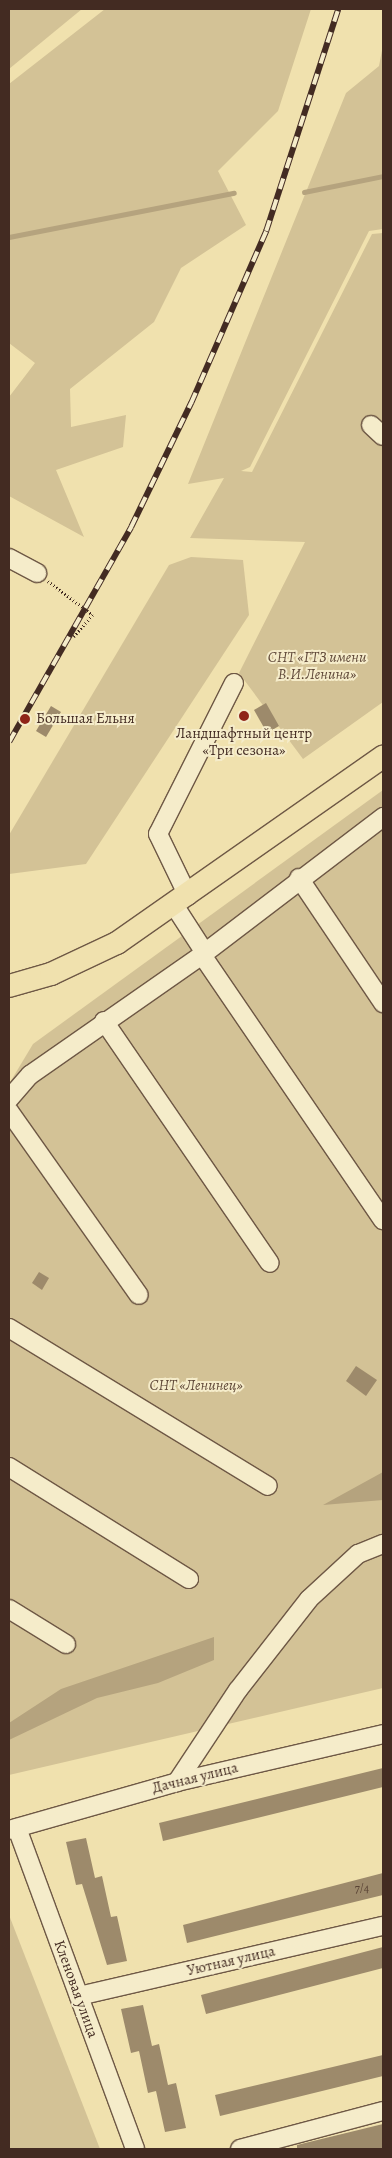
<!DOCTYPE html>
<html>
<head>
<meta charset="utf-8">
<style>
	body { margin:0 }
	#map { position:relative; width:392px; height:2158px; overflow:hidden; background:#f0e1ae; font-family:Alegreya,serif }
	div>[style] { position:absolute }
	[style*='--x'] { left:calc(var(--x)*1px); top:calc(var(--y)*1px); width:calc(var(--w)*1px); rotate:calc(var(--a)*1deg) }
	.green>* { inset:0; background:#d3c296 }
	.water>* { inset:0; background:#b5a37e }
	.stream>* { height:4.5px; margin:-2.25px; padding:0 2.25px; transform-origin:2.25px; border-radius:2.25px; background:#b5a37e }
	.building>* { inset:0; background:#9d8a6b }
	.path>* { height:2.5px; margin-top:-1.25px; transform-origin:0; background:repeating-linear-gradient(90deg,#432b22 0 1px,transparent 0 3.5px) }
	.roads { filter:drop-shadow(1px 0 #6e5845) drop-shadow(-1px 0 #6e5845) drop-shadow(0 1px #6e5845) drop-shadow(0 -1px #6e5845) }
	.minor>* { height:18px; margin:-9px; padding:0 9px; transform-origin:9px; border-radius:9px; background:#f5ecca }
	.major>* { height:22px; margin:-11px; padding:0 11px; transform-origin:11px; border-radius:11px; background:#f0e1ae }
	.rail>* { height:5.5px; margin-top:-2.75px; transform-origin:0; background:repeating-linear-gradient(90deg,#f5ecca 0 11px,#432b22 0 22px); box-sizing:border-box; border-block:1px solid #432b22 }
	.dots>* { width:14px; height:14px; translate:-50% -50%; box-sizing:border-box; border:2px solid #f5ecca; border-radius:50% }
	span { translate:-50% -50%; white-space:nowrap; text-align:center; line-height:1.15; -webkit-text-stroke:4px #f5ecca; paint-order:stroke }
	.number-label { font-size:12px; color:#5a4334 }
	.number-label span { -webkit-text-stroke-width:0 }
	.park-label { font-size:15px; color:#604939; font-style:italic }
	.poi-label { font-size:15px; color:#432b22 }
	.left { translate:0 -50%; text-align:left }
	.street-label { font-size:15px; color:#432b22 }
	.frame { position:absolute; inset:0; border:10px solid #432b22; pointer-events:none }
</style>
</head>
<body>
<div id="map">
	<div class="green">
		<div style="clip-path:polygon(9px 9px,82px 9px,9px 69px)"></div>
		<div style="clip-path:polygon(105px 9px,311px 9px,278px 111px,218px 171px,246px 225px,181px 268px,154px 322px,70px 389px,71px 427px,126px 415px,123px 447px,56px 470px,84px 537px,9px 496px,9px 397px,35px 363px,9px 343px,9px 84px)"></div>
		<div style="clip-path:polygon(383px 45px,383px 229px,369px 231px,250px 467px,241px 471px,252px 472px,372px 234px,383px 233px,383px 702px,303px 759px,239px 673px,305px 542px,190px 538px,224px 478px,188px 484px,346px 93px,379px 66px)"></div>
		<div style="clip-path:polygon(191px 557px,243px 560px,249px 615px,86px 864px,9px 874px,9px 835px,169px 565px)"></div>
		<div style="clip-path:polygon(383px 790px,383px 1688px,9px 1775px,9px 1084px,33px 1044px)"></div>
		<div style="clip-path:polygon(9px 1915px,100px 2149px,9px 2149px)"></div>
	</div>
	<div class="water">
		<div style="clip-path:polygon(383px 1472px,383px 1500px,323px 1505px)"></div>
		<div style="clip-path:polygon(214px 1637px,214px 1660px,158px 1683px,97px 1698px,9px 1740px,9px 1723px,61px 1689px)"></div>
	</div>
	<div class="stream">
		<div style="--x:304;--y:192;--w:81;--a:-11.4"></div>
		<div style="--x:9;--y:237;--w:229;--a:-11.1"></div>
	</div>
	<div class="building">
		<div style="clip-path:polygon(266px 703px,279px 726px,267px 733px,254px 710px)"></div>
		<div style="clip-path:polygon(51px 706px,61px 712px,46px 737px,36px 731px)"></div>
		<div style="clip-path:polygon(39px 1272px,49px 1278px,42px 1290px,32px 1283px)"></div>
		<div style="clip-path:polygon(356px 1366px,377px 1380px,366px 1396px,346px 1381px)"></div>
		<div style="clip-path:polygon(383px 1768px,383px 1787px,163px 1841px,159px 1823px)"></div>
		<div style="clip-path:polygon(86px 1838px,95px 1878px,102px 1876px,111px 1917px,117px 1916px,127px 1961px,107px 1965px,82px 1884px,76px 1885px,66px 1842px)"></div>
		<div style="clip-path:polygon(383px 1873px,383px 1895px,187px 1943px,183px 1925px)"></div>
		<div style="clip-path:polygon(383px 1947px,383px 1968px,206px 2014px,201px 1995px)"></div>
		<div style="clip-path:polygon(143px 2005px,152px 2046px,159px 2044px,168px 2085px,176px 2083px,186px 2128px,165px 2132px,156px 2091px,148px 2093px,139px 2051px,131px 2053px,121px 2009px)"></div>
		<div style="clip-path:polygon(383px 2055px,383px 2076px,220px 2116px,215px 2095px)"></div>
		<div style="clip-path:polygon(383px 2124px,383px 2149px,297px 2149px,297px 2145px)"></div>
	</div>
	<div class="path">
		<div style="--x:48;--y:581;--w:56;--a:37.1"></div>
		<div style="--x:93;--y:615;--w:29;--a:131"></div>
	</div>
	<div class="roads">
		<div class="minor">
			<div style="--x:371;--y:425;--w:16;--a:43"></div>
			<div style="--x:9;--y:558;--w:32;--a:28"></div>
			<div style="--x:299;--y:878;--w:151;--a:56.1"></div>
			<div style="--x:188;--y:896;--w:69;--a:-115.8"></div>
			<div style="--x:158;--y:834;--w:169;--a:-63.3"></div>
			<div style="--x:174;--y:905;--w:57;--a:57.1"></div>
			<div style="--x:202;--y:955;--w:321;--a:55.7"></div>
			<div style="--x:104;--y:1021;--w:293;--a:55.6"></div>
			<div style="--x:9;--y:1099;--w:32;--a:-49"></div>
			<div style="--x:30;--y:1075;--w:210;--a:-34.9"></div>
			<div style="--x:202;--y:955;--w:228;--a:-37.3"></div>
			<div style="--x:9;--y:1111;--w:225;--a:54.8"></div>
			<div style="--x:9;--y:1328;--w:303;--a:31.4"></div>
			<div style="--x:9;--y:1467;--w:212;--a:31.9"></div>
			<div style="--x:9;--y:1609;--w:67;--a:31.6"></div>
			<div style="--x:177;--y:1782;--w:110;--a:-56.5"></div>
			<div style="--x:238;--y:1690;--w:115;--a:-52"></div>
			<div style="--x:309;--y:1599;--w:67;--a:-42.6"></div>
			<div style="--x:358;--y:1554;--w:27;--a:-22"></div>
			<div style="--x:17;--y:1828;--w:342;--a:69.8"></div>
			<div style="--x:9;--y:1830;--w:175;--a:-15.9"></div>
			<div style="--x:177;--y:1782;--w:212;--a:-13.1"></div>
			<div style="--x:79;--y:1996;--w:312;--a:-13"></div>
			<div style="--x:240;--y:2149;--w:148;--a:-14.9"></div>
		</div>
		<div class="major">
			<div style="--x:9;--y:986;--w:44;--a:-15.9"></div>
			<div style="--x:51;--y:974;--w:73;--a:-25.2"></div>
			<div style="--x:117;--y:943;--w:325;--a:-35"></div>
		</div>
	</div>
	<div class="rail">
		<div style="--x:9;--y:742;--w:247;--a:-60.4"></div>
		<div style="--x:131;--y:527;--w:138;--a:-64.2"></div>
		<div style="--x:191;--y:403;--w:188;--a:-66.4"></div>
		<div style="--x:266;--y:231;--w:233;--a:-72"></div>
	</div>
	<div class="dots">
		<div style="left:244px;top:716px;background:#8f2418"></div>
		<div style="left:25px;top:719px;background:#8f2418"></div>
	</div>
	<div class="number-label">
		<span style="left:362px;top:1889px">7/4</span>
	</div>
	<div class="park-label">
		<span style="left:317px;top:666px">СНТ «ГТЗ имени<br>В.И.Ленина»</span>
		<span style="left:196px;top:1386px">СНТ «Ленинец»</span>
	</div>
	<div class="poi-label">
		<span class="left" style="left:36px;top:719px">Большая Ельня</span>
		<span style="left:244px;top:742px">Ландшафтный центр<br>«Три сезона»</span>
	</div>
	<div class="street-label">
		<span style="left:195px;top:1778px;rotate:-14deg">Дачная улица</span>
		<span style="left:231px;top:1961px;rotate:-13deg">Уютная улица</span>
		<span style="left:76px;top:1989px;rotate:70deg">Кленовая улица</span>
	</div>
	<div class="frame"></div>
</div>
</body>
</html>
